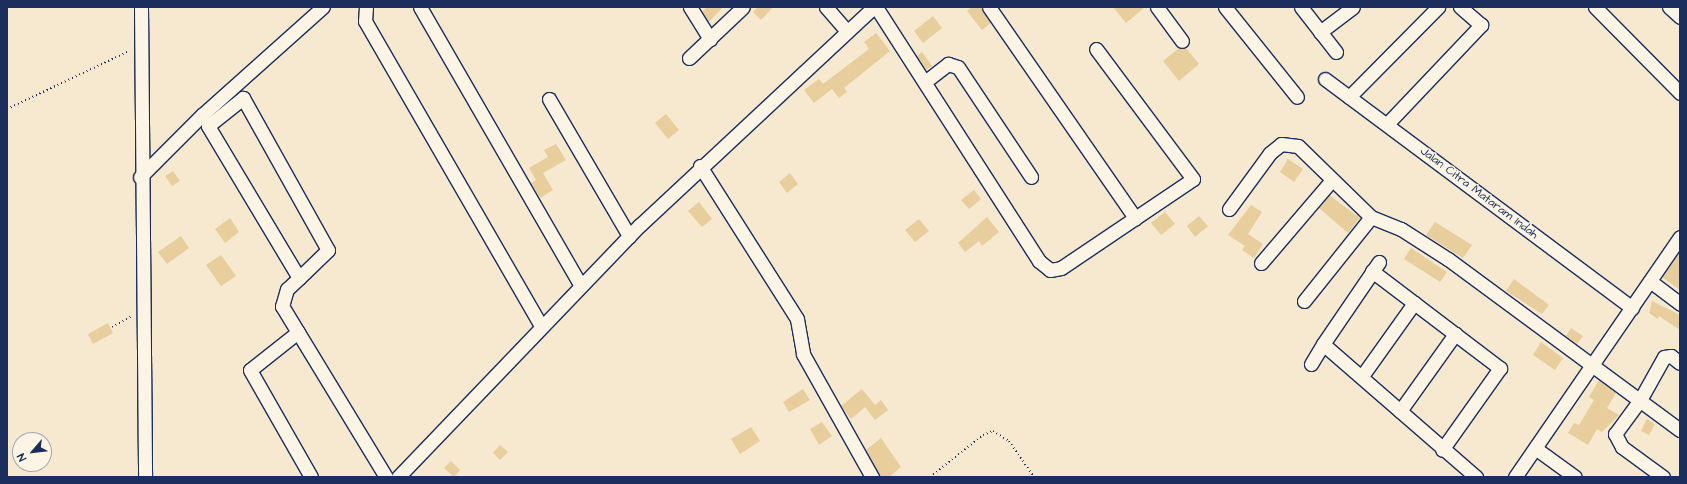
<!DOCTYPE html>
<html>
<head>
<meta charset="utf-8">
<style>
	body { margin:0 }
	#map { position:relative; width:1687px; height:484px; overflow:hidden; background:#f6e9cf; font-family:"Architects Daughter",sans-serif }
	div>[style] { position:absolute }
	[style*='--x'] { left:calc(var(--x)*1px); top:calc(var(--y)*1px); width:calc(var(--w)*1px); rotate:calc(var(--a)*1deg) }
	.building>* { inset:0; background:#e8cd9d }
	.path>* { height:2px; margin-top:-1px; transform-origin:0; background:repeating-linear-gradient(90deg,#1b2f5e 0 1px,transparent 0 4px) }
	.roads { filter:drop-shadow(1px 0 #1b2f5e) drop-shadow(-1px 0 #1b2f5e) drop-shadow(0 1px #1b2f5e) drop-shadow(0 -1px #1b2f5e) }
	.street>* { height:13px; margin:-6.5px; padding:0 6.5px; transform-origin:6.5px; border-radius:6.5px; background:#fcf5e5 }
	span { translate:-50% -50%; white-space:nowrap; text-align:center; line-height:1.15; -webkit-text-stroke:3px #fcf5e5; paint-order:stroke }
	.street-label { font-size:12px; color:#1b2f5e }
	.frame { position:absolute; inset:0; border:8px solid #1b2f5e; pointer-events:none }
	.north { position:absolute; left:12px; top:432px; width:40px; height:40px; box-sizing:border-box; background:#fcf5e5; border:1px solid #a2a6af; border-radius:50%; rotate:242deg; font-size:11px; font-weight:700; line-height:16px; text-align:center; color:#1b2f5e }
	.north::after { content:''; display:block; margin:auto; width:14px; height:18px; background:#1b2f5e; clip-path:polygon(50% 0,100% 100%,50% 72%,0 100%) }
</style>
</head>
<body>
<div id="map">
	<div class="building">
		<div style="clip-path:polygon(707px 7px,723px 7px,709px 22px,702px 12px)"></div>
		<div style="clip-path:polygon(758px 7px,773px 7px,761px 20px,753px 12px)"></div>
		<div style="clip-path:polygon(972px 7px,981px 7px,991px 23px,982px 30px,967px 11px)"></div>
		<div style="clip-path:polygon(1113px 7px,1145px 7px,1126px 23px)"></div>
		<div style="clip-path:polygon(933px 16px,942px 28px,923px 43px,914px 31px)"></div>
		<div style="clip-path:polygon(876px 33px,890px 51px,844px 88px,847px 92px,839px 98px,832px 89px,814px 103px,804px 90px,819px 79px,823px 84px,869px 49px,864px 42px)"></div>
		<div style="clip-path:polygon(1179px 48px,1186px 48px,1199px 64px,1179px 81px,1163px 61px)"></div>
		<div style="clip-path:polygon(922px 52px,932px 66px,926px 70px,917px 56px)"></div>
		<div style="clip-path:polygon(666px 114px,679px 130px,668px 139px,655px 123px)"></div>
		<div style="clip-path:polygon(556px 144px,566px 160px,543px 173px,553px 190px,540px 198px,531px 183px,536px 180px,529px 168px,548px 157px,544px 150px)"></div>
		<div style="clip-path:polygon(1288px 159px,1303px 169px,1294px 182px,1280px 172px)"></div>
		<div style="clip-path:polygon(173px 171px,180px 181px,172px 186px,165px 176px)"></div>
		<div style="clip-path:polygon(790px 173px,798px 184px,787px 193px,779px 182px)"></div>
		<div style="clip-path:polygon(974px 190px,981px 199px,969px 209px,961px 200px)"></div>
		<div style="clip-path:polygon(1329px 195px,1360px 218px,1348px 233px,1319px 208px)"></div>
		<div style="clip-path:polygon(699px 202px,712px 219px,702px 227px,688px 211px)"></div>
		<div style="clip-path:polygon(1251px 205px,1262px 212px,1248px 234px,1263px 244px,1254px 258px,1242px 250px,1245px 246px,1228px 235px)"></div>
		<div style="clip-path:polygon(1165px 212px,1175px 224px,1161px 235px,1151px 223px)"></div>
		<div style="clip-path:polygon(1199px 216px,1208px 226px,1195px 237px,1187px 226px)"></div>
		<div style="clip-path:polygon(987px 217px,999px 232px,982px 246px,979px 241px,965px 252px,958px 243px)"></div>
		<div style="clip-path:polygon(230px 218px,239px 232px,225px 243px,215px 229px)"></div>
		<div style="clip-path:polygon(919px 219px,929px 231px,915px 242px,905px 230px)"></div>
		<div style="clip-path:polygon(1435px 222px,1472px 245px,1463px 258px,1426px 235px)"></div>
		<div style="clip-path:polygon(181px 236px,189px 248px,167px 264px,158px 252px)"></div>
		<div style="clip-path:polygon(1411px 248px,1447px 272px,1440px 282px,1404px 259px)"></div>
		<div style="clip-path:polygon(1680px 251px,1680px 290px,1662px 277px)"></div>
		<div style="clip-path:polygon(221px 255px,236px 276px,221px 286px,206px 265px)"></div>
		<div style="clip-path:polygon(1514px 279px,1549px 305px,1542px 314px,1506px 291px)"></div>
		<div style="clip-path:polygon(1652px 301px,1680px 315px,1680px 330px,1659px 316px,1658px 319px,1649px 313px)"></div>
		<div style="clip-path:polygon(108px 323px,113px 333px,93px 344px,88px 334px)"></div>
		<div style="clip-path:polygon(1571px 328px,1583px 336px,1577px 344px,1566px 336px)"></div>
		<div style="clip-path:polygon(1541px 342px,1563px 358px,1555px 370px,1533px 355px)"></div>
		<div style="clip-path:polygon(1599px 380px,1616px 393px,1607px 408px,1619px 415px,1602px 432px,1597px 429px,1588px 445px,1568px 433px,1574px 423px,1579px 425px,1594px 400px,1589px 397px)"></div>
		<div style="clip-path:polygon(803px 389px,810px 400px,789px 412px,783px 402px)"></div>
		<div style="clip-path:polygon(862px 389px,875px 405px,881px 400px,888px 410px,875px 420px,865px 407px,851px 419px,841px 406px)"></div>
		<div style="clip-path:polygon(1647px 419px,1655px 424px,1649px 435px,1641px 431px)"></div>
		<div style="clip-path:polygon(822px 422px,832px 436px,819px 445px,810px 429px)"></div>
		<div style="clip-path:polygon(751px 427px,760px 441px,740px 454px,731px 439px)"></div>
		<div style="clip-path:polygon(881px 438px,901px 467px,889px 477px,880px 477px,866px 450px)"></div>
		<div style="clip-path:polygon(500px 445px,508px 452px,500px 460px,493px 453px)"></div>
		<div style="clip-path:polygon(451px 461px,460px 470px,454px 477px,444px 468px)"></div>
	</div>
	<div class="path">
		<div style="--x:7;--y:109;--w:135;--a:-25.4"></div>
		<div style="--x:112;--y:327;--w:23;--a:-29"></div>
		<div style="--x:930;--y:477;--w:68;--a:-38.4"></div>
		<div style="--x:983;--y:435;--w:11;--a:-22"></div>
		<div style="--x:993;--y:431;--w:19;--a:32"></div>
		<div style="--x:1009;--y:441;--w:44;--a:55.2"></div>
	</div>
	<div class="roads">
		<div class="street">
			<div style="--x:141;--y:7;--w:470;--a:89.5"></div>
			<div style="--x:366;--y:7;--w:14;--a:94"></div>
			<div style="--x:365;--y:21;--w:352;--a:60"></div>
			<div style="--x:420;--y:7;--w:320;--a:60"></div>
			<div style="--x:690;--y:7;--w:38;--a:58"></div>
			<div style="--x:826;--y:7;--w:32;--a:49"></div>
			<div style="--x:876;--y:7;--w:302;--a:57.3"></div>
			<div style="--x:1039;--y:261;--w:14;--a:39"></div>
			<div style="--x:1050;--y:270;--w:11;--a:-10"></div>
			<div style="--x:1061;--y:268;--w:159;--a:-34"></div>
			<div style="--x:1193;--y:179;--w:162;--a:-126.7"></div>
			<div style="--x:989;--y:7;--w:257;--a:55.3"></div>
			<div style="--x:1157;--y:7;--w:42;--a:53.7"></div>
			<div style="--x:1225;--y:7;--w:115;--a:51.3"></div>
			<div style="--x:1301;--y:7;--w:57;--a:52.1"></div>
			<div style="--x:1595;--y:7;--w:121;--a:45.3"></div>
			<div style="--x:1669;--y:7;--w:15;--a:42"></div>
			<div style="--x:1320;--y:32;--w:41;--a:-37.1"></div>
			<div style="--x:689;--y:58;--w:74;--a:-43.4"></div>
			<div style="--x:1325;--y:79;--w:383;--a:36.7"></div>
			<div style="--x:926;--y:81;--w:28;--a:-38"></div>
			<div style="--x:948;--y:64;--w:10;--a:17"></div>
			<div style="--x:958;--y:67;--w:132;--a:56.4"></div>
			<div style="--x:1349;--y:97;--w:127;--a:-45.3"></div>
			<div style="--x:549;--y:99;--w:159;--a:59.7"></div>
			<div style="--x:1387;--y:124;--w:137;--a:-46.5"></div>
			<div style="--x:1481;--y:25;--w:28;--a:-139"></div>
			<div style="--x:700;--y:166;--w:181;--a:57.6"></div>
			<div style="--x:797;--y:319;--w:36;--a:80"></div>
			<div style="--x:803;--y:354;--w:141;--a:60.7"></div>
			<div style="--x:140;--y:177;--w:88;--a:-45"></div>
			<div style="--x:202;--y:115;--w:162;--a:-41.8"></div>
			<div style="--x:1229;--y:209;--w:69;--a:-53.8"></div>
			<div style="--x:1270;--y:153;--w:14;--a:-39"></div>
			<div style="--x:1281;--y:144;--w:17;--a:7"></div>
			<div style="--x:1298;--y:146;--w:102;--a:44.2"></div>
			<div style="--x:1371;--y:217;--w:32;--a:22"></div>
			<div style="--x:1401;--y:229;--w:56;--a:32.6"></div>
			<div style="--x:1448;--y:259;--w:288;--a:36.4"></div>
			<div style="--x:1379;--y:262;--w:99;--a:124.3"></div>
			<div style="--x:1323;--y:344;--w:203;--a:41"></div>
			<div style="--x:1261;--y:263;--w:109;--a:-49.5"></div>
			<div style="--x:1372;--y:271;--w:161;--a:37.2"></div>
			<div style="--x:1500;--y:368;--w:100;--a:125.3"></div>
			<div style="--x:299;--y:278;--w:177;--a:-120.9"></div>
			<div style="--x:208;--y:126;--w:45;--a:-38.7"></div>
			<div style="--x:243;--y:98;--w:174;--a:60.8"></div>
			<div style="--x:328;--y:250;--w:40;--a:136"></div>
			<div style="--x:299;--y:278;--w:16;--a:137"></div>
			<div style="--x:287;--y:289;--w:18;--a:106"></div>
			<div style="--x:282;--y:306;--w:200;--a:58.7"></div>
			<div style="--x:1650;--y:281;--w:38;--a:37"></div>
			<div style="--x:1304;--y:301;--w:107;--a:-51.4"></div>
			<div style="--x:298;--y:332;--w:61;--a:141.6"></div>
			<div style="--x:250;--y:370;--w:123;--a:60.3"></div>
			<div style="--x:1311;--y:364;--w:23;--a:-59"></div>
			<div style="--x:1362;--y:376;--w:90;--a:-54.5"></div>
			<div style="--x:1400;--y:411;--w:95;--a:-54.5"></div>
			<div style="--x:1535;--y:448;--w:49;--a:35.9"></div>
			<div style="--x:398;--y:477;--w:349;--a:-46.2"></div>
			<div style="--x:640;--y:225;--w:320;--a:-43"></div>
			<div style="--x:1515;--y:477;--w:291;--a:-55.5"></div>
			<div style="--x:1663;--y:477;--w:51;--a:-143.8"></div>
			<div style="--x:1622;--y:447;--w:15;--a:-118"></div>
			<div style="--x:1615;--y:434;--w:42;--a:-53.7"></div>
			<div style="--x:1640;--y:400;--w:49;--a:-60.8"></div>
			<div style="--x:1664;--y:357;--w:7;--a:-8"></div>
			<div style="--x:1671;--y:356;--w:11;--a:38"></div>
		</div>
	</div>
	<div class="street-label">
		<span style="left:1479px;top:193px;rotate:37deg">Jalan Citra Mataram Indah</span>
	</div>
	<div class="frame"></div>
	<div class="north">N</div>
</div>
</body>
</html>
